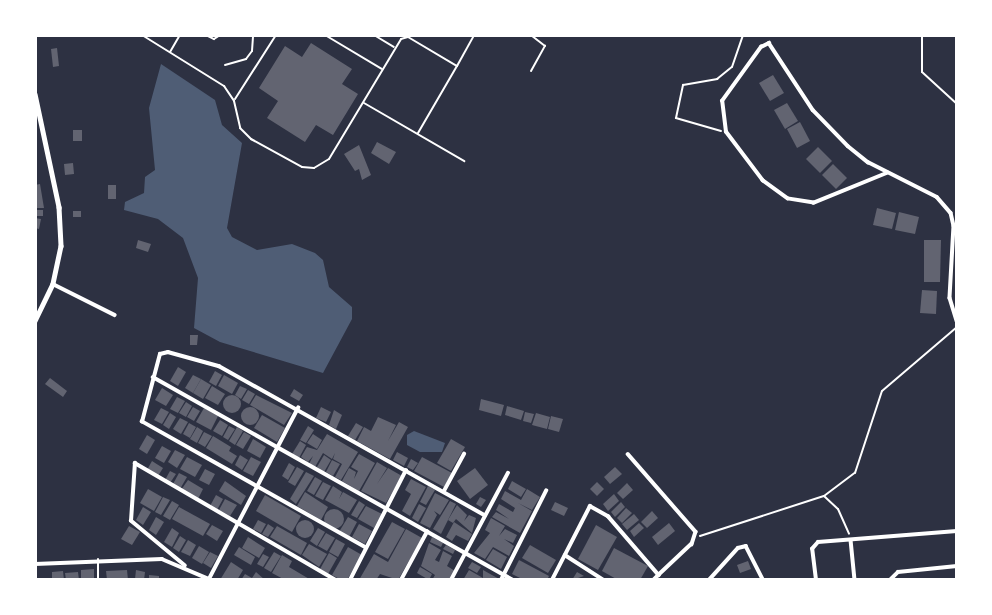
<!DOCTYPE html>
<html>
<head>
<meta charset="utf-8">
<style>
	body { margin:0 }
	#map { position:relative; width:992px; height:615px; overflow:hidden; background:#2d3142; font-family:"Open Sans",sans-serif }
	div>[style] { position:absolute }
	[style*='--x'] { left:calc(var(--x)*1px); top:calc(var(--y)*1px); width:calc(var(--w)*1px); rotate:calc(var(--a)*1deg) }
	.water>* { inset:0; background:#4f5d75 }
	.building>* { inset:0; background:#626471 }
	.round { border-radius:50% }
	.path>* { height:2px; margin:-1px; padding:0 1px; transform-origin:1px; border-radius:1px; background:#fff }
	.service>* { height:2px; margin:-1px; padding:0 1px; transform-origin:1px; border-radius:1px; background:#fff }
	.minor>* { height:3.5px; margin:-1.75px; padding:0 1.75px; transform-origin:1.75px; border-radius:1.75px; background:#fff }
	.tertiary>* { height:4.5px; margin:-2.25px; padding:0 2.25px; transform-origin:2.25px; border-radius:2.25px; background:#fff }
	span { translate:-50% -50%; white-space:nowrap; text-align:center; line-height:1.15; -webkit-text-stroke:5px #fff; paint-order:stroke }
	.frame { position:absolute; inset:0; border:37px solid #fff; pointer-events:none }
</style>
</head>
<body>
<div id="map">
	<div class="water">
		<div style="clip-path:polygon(161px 64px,215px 100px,222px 125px,242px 143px,227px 228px,232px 237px,257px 250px,292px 244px,315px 253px,323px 260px,329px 287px,352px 307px,352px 319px,323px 373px,220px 342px,194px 328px,198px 278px,183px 238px,158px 219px,124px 210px,125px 202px,144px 193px,145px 177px,155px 170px,149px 108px)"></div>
		<div style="clip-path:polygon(414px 431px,445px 443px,442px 452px,420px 452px,407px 445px,407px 435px)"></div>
	</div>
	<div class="building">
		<div style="clip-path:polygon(311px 43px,352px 69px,342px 84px,358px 94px,333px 135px,316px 125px,305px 142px,267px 118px,278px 101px,259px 88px,285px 46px,302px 57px)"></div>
		<div style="clip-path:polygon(57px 48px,59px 66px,53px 67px,51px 49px)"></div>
		<div style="clip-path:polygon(773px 75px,784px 93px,770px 101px,759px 83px)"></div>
		<div style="clip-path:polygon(787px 103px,798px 121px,785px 129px,774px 110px)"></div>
		<div style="clip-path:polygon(800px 122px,810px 141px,797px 148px,787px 129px)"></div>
		<div style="clip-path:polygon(73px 130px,82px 130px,82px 141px,73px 141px)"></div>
		<div style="clip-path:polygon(377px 142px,396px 152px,389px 164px,371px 153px)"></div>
		<div style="clip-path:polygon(359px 145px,371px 175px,362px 180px,359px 169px,355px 171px,344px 154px)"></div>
		<div style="clip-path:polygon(818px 147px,832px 161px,820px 173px,806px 159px)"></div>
		<div style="clip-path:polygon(73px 163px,74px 174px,65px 175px,64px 164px)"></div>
		<div style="clip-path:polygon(833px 164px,847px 178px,836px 189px,822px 175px)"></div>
		<div style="clip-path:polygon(40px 184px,44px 208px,35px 208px,35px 185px)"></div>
		<div style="clip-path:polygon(108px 185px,116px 185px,116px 199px,108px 199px)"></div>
		<div style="clip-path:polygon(877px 208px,896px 213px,892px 229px,873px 225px)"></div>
		<div style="clip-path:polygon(35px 210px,43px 210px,43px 216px,35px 216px)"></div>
		<div style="clip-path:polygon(73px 211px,81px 211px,81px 217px,73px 217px)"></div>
		<div style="clip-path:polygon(899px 212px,919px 217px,915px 234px,895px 230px)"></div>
		<div style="clip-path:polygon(35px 218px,41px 219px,39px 229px,35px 228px)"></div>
		<div style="clip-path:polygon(138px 240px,151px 244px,148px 252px,136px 248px)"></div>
		<div style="clip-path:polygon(924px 240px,941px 240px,940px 282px,924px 282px)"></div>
		<div style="clip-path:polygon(922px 290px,937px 291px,936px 314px,920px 313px)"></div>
		<div style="clip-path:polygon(190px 335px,198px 335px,197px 345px,190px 345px)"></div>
		<div style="clip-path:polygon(178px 367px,186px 372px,178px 386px,170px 381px)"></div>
		<div style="clip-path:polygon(215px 371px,222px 375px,216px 386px,209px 382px)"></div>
		<div style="clip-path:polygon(193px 375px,201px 379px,193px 393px,185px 388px)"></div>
		<div style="clip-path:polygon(224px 375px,238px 383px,232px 394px,218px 386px)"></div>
		<div style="clip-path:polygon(50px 378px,67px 391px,63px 397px,45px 384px)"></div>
		<div style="clip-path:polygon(201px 379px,211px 385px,203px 399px,193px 393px)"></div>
		<div style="clip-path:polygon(212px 386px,225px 394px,218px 405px,205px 398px)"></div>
		<div style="clip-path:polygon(240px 386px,247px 389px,241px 399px,235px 395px)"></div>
		<div style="clip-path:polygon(162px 388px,173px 395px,166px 406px,155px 400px)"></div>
		<div style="clip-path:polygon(294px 389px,303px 395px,299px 401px,290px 396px)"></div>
		<div style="clip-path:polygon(248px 390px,255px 394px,249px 404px,242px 400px)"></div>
		<div class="round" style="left:223px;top:395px;width:18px;height:18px"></div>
		<div style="clip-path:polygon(256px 395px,292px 413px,284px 425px,250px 405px)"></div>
		<div style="clip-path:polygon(177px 397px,185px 401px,178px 413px,170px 409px)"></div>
		<div style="clip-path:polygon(481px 399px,504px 405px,501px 416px,479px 410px)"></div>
		<div style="clip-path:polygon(186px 402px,192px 406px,186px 417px,179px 413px)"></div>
		<div style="clip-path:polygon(507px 406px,524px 411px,521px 420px,505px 415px)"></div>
		<div style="clip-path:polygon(193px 407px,200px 411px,194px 421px,187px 417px)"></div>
		<div style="clip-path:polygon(321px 407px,331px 412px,326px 422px,316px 418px)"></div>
		<div class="round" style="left:241px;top:407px;width:18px;height:18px"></div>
		<div style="clip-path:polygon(161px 408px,169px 412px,162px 424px,154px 420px)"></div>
		<div style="clip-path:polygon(204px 408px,218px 416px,211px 430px,196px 422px)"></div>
		<div style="clip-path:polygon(334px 410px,342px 415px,336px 429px,329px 425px)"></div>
		<div style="clip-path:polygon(525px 412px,534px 414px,531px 423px,523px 421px)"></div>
		<div style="clip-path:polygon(170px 413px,176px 417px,169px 429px,163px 425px)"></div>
		<div style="clip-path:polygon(536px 413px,550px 417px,547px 429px,532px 425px)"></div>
		<div style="clip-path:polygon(262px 415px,285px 428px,277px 442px,254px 428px)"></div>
		<div style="clip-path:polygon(551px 416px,563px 419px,559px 432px,548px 429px)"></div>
		<div style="clip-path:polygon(378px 417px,396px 425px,388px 441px,399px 422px,408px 427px,390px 459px,357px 441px,364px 427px,371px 431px)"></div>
		<div style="clip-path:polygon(180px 418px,188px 422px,181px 434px,173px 429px)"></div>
		<div style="clip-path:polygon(220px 420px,228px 425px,222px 436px,213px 431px)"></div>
		<div style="clip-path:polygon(189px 423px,196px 427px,190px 438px,183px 434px)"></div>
		<div style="clip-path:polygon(356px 423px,363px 427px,355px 440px,348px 436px)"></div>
		<div style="clip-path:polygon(229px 426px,235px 429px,228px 440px,223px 437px)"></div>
		<div style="clip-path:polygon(308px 426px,314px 430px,306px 443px,300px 440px)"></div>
		<div style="clip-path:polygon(197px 427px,203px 431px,197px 443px,190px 439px)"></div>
		<div style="clip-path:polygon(237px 427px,243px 431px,235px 445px,229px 441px)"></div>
		<div style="clip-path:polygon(204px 432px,212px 436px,205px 447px,198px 443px)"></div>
		<div style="clip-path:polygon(244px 432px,251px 436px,243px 449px,236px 445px)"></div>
		<div style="clip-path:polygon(313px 434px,322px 440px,317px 449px,307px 443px)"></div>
		<div style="clip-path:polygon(327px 434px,358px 452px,341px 480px,335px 477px,342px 464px,333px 459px,335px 453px,332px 459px,323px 453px,315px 467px,309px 464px,313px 456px,308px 462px,301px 457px,307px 447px,317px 450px)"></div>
		<div style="clip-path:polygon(147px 435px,155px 440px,147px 454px,139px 449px)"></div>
		<div style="clip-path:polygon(213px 436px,231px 447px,229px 451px,237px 456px,232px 464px,206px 448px)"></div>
		<div style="clip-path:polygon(253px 439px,266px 447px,260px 458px,247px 451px)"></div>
		<div style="clip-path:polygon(451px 439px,465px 447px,451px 471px,437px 463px)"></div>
		<div style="clip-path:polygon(300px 441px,306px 445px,299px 458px,292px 454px)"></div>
		<div style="clip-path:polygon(162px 446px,171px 451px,164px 463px,155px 458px)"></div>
		<div style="clip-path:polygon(175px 450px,185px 455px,177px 468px,168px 462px)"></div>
		<div style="clip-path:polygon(397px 452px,408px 458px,404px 466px,393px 460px)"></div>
		<div style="clip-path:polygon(359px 454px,375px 463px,359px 491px,342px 481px,349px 468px,356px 472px,354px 479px,358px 471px,351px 467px)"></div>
		<div style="clip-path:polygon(240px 455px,248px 460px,242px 470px,235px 465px)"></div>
		<div style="clip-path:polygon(324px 455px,331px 460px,324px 472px,317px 467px)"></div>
		<div style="clip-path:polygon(187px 457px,202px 465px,195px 477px,180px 469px)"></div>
		<div style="clip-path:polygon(251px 457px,261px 462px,253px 476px,243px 471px)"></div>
		<div style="clip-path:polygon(422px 457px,452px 473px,444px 487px,414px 471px)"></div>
		<div style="clip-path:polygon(411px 459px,418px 463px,413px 470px,407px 467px)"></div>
		<div style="clip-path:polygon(332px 460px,340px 464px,333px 476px,326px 472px)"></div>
		<div style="clip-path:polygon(152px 461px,163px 468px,158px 476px,147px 470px)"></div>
		<div style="clip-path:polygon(377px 462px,387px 468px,377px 484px,388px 468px,402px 476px,386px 503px,361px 491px)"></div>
		<div style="clip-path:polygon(289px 463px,295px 467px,288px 480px,282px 476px)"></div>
		<div style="clip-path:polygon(297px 467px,304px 471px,295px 486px,288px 482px)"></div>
		<div style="clip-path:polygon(615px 467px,622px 474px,610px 484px,604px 477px)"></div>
		<div style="clip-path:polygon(475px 468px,488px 485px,470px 499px,457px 481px)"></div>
		<div style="clip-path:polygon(205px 469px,215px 474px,209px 485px,199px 480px)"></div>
		<div style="clip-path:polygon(170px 471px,176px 474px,170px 483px,165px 480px)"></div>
		<div style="clip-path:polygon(306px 472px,314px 476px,296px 504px,290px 499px)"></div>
		<div style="clip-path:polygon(179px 473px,187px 477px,180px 489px,173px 484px)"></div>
		<div style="clip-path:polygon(315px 477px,322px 481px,314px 495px,307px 491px)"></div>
		<div style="clip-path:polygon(411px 479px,426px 487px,410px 516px,402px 511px,411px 494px,405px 490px)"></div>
		<div style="clip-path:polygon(188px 480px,203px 489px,198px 499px,181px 490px)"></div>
		<div style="clip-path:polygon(225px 481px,246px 496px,241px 505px,219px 491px)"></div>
		<div style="clip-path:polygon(512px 481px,526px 489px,521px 497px,508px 489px)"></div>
		<div style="clip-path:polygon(323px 482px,331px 486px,323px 500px,315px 496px)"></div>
		<div style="clip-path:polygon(597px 482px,604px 489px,597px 496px,590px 489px)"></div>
		<div style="clip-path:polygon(627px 483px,633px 490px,623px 499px,617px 493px)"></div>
		<div style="clip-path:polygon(333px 486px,342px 492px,339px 499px,343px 492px,357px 500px,349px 513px,325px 500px)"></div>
		<div style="clip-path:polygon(428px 486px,435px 490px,426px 505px,420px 502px)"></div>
		<div style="clip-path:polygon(148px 489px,162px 497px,154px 511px,140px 503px)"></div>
		<div style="clip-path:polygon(527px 489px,540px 497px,532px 510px,518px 503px,532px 511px,520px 533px,492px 517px,496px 512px,509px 519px,496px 510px,499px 504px,513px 512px,515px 508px,501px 499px,505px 491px,521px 500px)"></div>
		<div style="clip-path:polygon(305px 492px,328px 507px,321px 520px,297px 506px)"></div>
		<div style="clip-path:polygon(435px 493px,449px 500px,440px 515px,434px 511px,437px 515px,430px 528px,420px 523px)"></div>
		<div style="clip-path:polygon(614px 494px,619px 501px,608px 511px,603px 504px)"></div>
		<div style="clip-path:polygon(216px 495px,223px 499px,217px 510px,210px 506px)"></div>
		<div style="clip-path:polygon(265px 495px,301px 516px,292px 532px,256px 511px)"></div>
		<div style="clip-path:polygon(163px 497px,170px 500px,161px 515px,155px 512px)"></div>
		<div style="clip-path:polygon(480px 497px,486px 500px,481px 507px,476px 504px)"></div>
		<div style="clip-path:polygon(225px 499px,237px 505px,230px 516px,219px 510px)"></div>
		<div style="clip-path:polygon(172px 501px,179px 505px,170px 520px,163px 516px)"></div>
		<div style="clip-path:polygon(359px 501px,365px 505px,357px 518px,351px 515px)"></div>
		<div style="clip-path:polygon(450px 501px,456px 504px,441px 534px,433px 529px)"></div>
		<div style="clip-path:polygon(555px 502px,568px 508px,564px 516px,551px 510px)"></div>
		<div style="clip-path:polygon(621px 502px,625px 507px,615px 517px,611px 512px)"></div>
		<div style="clip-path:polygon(419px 504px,426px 508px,418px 522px,412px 518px)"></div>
		<div style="clip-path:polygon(457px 505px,467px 515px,464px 521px,469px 515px,476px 518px,472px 533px,456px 519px,453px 523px,448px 520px)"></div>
		<div style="clip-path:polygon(366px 506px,382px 514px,374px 528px,358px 519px)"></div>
		<div style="clip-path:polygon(143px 507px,151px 512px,143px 525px,136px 520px)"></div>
		<div style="clip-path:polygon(179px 507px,210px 524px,203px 536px,172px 519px)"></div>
		<div style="clip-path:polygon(626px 508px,632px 513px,622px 523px,617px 518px)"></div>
		<div class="round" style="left:324px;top:509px;width:20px;height:20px"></div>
		<div style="clip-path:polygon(652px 511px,658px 518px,647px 528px,641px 522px)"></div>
		<div style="clip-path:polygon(634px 514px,639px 520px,627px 530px,622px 524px)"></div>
		<div style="clip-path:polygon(156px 517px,164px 522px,156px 535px,149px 530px)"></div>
		<div style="clip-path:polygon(348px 517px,357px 522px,349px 537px,339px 532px)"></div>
		<div style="clip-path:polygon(491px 518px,505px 526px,499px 536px,505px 529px,517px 535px,513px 543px,504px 539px,514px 546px,509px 556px,493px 547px,485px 559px,474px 553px,490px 533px,485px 530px)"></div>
		<div class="round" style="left:296px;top:520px;width:18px;height:18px"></div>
		<div style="clip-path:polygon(258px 520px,266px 524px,261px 533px,253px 529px)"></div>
		<div style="clip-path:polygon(392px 522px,405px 529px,388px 559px,375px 552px)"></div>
		<div style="clip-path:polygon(454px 522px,472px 534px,468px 541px,456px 535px,452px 541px,446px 537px)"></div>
		<div style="clip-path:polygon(639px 523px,644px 528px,634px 537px,630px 531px)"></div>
		<div style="clip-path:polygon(669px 523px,675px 531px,658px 545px,652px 537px)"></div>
		<div style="clip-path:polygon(268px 524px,274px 528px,268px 537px,262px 534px)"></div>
		<div style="clip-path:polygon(359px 524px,372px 531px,365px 544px,352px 537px)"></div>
		<div style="clip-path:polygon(212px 525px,223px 531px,217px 541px,206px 534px)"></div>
		<div style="clip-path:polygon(596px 525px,617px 537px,598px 570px,578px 559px)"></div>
		<div style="clip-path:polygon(129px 526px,140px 532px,132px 545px,121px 539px)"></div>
		<div style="clip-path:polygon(277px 526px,307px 543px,301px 555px,270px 537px)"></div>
		<div style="clip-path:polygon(172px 528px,179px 533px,172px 547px,164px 542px)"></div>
		<div style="clip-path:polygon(318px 528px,325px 532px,317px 546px,310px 541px)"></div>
		<div style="clip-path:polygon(406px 529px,422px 538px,398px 580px,380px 574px,376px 580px,359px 580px,374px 554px,388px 562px)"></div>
		<div style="clip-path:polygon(326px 533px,335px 538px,327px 551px,318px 546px)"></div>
		<div style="clip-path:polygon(180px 536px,186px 540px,179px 552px,173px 548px)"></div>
		<div style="clip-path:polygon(248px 537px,265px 548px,259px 558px,242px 548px)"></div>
		<div style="clip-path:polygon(432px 537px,443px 543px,441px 547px,430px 542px)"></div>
		<div style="clip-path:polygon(336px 539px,345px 544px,338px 557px,329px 552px)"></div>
		<div style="clip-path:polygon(188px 540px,196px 545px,190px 556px,181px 552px)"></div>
		<div style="clip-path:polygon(429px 543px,441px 550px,435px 560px,439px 562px,443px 551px,452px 556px,447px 566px,455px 571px,450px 580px,432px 580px,435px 575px,421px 566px)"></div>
		<div style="clip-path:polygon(309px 544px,327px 554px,319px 567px,302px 555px)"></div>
		<div style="clip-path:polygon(446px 545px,455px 550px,453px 554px,443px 549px)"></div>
		<div style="clip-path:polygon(530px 545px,556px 560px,548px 573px,522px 558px)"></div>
		<div style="clip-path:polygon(199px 546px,209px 552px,202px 564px,192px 558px)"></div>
		<div style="clip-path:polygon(239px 547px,255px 557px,251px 565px,234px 555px)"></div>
		<div style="clip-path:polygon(348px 547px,362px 555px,347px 580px,341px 580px,332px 575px)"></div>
		<div style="clip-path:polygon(614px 548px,648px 566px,640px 580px,618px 580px,602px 571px)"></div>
		<div style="clip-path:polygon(493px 549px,507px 557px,501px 569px,486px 560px)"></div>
		<div style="clip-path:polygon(210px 552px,218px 556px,211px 568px,203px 563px)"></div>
		<div style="clip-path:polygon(274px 552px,281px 556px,271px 572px,264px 568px)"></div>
		<div style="clip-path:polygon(329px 553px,337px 558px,328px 574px,320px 569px)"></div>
		<div style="clip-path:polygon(263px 554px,269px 557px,263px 567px,257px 564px)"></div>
		<div style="clip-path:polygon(282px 555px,292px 561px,289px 567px,311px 580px,285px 580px,272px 573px)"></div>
		<div style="clip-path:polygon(519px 560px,549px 576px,547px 580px,524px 580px,512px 574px)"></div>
		<div style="clip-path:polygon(748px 561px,751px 569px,740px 573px,737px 565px)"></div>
		<div style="clip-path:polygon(231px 562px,243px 570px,237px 580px,220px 580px)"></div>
		<div style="clip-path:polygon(472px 562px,481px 567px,477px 573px,468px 568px)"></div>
		<div style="clip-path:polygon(420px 567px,432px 574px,429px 580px,417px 573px)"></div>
		<div style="clip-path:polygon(94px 569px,94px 580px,81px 580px,81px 570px)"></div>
		<div style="clip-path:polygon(127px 570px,128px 580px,107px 580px,106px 571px)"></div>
		<div style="clip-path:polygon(136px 570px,145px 572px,144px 580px,135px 579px)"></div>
		<div style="clip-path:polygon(469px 570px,483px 578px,483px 570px,501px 580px,463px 580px)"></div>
		<div style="clip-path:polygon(63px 571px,64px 580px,52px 580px,52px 572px)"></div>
		<div style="clip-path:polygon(78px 572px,79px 580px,66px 580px,65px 573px)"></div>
		<div style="clip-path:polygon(256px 572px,265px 580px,241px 580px,245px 574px,252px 578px)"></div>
		<div style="clip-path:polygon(577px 572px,584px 576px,572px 580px)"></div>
		<div style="clip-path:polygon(149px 575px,159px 576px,159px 580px,149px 580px)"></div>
	</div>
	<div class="path">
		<div style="--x:922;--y:35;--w:37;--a:90"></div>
		<div style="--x:922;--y:72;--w:47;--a:42.4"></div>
		<div style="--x:721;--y:131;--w:47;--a:-163.9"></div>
		<div style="--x:676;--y:118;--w:34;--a:-78"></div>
		<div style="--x:683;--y:85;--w:35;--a:-10"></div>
		<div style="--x:717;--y:79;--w:19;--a:-39"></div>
		<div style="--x:732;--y:67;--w:34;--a:-71"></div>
		<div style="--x:824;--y:496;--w:39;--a:-37"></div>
		<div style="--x:855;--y:473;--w:86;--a:-71.8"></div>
		<div style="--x:882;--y:391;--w:99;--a:-40.5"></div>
		<div style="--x:700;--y:536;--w:130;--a:-17.9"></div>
		<div style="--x:824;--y:496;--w:19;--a:43"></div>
		<div style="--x:838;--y:509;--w:27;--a:66"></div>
	</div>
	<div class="service">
		<div style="--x:88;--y:35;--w:20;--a:0"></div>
		<div style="--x:142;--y:35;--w:97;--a:31.9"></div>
		<div style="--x:224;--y:86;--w:18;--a:56"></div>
		<div style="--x:234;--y:101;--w:28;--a:77"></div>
		<div style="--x:240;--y:128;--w:16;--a:45"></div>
		<div style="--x:251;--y:139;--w:58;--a:28.8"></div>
		<div style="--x:302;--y:167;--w:12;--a:5"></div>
		<div style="--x:314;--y:168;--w:17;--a:-31"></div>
		<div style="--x:329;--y:159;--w:140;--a:-59"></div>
		<div style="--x:401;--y:39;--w:7;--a:-16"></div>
		<div style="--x:408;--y:37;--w:57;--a:30.6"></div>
		<div style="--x:457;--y:66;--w:35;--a:-61"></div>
		<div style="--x:206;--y:35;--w:9;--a:27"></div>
		<div style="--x:214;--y:39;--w:7;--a:-34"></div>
		<div style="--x:325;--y:35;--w:66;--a:30.8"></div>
		<div style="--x:374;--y:35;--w:23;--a:31"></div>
		<div style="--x:170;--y:52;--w:20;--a:-60"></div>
		<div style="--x:225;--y:65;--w:22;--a:-16"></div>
		<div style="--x:246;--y:59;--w:10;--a:-53"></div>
		<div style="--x:252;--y:51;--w:16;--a:-86"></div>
		<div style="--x:531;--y:71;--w:29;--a:-61"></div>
		<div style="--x:545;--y:46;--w:18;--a:-142"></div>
		<div style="--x:235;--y:99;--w:76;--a:-57.4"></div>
		<div style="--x:364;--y:103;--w:116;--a:30.1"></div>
		<div style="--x:418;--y:133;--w:78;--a:-59.8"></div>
		<div style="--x:98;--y:580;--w:21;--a:-90"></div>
	</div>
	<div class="minor">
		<div style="--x:888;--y:173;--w:80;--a:157.9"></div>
		<div style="--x:814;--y:203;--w:26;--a:-171"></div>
		<div style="--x:788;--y:199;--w:31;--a:-144"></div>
		<div style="--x:763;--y:181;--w:61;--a:-127.1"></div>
		<div style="--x:726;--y:132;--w:31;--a:-97"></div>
		<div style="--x:722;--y:101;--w:67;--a:-54.2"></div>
		<div style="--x:761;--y:47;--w:9;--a:-27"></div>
		<div style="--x:769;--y:43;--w:80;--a:56.7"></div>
		<div style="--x:813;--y:110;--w:50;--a:45.8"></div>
		<div style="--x:848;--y:146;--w:26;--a:39"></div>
		<div style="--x:868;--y:162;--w:77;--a:26.9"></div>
		<div style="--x:937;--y:197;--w:21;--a:49"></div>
		<div style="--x:951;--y:213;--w:13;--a:77"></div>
		<div style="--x:954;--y:226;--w:72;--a:93.2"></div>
		<div style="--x:950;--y:298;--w:24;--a:73"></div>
		<div style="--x:53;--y:284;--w:69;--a:26.6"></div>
		<div style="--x:153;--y:377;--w:414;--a:29.4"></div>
		<div style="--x:628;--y:454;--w:103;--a:48.9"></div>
		<div style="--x:696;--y:532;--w:13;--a:108"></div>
		<div style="--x:692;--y:544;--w:45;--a:136.8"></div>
		<div style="--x:444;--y:491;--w:42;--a:-61.6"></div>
		<div style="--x:851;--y:540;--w:40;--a:84.3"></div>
		<div style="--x:366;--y:548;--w:257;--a:-150.6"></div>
		<div style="--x:142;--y:422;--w:70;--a:-75.2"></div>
		<div style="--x:160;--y:354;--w:8;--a:-14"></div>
		<div style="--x:168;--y:352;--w:53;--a:15.4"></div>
		<div style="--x:219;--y:366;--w:305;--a:29.3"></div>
		<div style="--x:565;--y:555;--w:46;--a:32.7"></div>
		<div style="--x:35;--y:564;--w:127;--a:-2.3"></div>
		<div style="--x:162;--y:559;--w:51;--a:23.1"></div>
		<div style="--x:185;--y:566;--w:70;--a:-140.2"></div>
		<div style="--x:131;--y:521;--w:58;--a:-86.1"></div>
		<div style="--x:135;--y:463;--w:233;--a:30.2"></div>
		<div style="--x:209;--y:579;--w:193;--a:-62.5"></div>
		<div style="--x:350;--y:580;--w:123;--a:-63"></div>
		<div style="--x:401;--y:580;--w:55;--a:-61.6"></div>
		<div style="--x:451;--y:580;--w:121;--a:-62"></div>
		<div style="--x:501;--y:580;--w:100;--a:-63.2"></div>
		<div style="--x:552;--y:580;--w:83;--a:-62.8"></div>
		<div style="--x:590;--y:506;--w:21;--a:29"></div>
		<div style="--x:608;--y:516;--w:78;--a:49.2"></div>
		<div style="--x:659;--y:575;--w:7;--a:135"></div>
		<div style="--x:709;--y:580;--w:43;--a:-47.8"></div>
		<div style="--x:738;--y:548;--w:8;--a:-14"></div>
		<div style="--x:746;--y:546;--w:38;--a:63"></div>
		<div style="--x:816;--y:580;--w:31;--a:-97"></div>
		<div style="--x:812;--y:549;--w:9;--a:-49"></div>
		<div style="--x:818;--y:542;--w:139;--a:-4.5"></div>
		<div style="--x:890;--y:580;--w:11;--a:-45"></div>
		<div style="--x:898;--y:572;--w:59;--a:-5.8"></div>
	</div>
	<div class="tertiary">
		<div style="--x:35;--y:94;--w:116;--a:78"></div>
		<div style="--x:59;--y:207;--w:39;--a:87"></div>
		<div style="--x:61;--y:246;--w:39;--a:102"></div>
		<div style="--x:53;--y:284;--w:41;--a:115.9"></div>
	</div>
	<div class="frame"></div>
</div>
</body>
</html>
